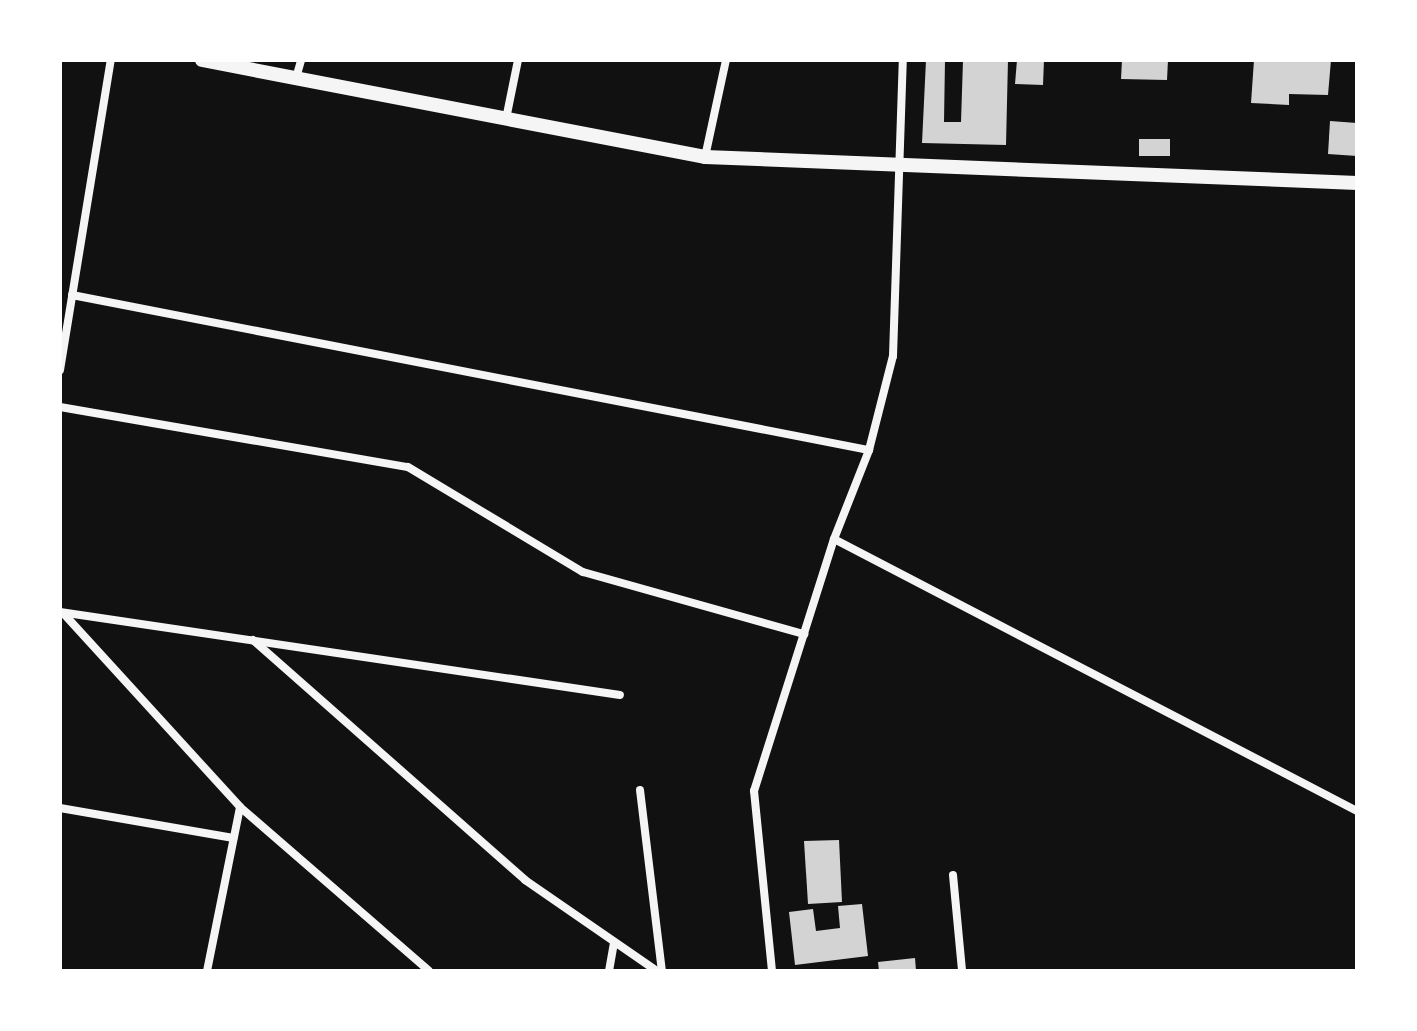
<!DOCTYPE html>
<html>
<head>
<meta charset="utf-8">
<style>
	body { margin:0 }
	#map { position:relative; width:1417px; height:1031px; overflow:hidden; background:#111; font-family:"Public Sans",sans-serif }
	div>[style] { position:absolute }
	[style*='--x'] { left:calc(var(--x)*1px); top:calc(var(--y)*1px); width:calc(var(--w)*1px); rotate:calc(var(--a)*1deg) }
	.building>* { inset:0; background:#d3d3d3 }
	.minor>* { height:8px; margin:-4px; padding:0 4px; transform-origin:4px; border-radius:4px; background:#f5f5f5 }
	.tertiary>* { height:14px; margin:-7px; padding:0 7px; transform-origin:7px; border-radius:7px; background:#f5f5f5 }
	span { translate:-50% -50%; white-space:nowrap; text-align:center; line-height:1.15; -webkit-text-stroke:8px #fff; paint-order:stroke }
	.frame { position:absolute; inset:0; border:62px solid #fff; pointer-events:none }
</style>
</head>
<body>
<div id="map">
	<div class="building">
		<div style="clip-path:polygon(926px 60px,945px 60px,944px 122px,961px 122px,963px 60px,1008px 60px,1006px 145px,922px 143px)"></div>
		<div style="clip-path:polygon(1017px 60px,1044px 60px,1043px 85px,1015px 84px)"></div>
		<div style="clip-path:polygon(1122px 60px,1168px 60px,1167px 80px,1121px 79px)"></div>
		<div style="clip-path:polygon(1254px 60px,1331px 60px,1328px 95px,1289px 94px,1289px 105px,1251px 103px)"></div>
		<div style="clip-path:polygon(1330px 121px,1357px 123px,1357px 156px,1328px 154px)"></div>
		<div style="clip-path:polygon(1139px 139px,1170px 139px,1170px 156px,1139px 156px)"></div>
		<div style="clip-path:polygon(839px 840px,842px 902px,808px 904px,804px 841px)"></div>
		<div style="clip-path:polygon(862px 904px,868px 956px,795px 965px,789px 912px,813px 909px,816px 931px,840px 928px,838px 906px)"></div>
		<div style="clip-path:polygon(915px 958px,916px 971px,879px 971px,878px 962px)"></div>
	</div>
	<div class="minor">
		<div style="--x:296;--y:78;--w:19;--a:-74"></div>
		<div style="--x:506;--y:119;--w:60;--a:-78.5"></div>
		<div style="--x:705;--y:157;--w:99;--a:-77.8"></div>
		<div style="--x:72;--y:295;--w:812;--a:11.01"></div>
		<div style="--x:60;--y:370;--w:314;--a:-80.7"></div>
		<div style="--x:60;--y:407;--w:353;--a:9.8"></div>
		<div style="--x:408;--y:467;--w:204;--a:31"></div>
		<div style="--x:583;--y:572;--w:230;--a:15.7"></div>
		<div style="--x:834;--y:539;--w:590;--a:27.48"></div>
		<div style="--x:60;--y:612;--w:566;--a:8.43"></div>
		<div style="--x:64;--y:614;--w:261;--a:47.6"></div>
		<div style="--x:240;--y:807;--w:250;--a:40.9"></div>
		<div style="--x:253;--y:640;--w:363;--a:41.4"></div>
		<div style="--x:525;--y:880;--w:160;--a:34.6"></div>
		<div style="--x:640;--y:790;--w:182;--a:83.1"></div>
		<div style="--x:60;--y:808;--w:176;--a:9.8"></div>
		<div style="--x:953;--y:875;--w:96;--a:84.6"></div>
		<div style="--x:207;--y:971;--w:167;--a:-78.6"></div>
		<div style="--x:609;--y:971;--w:27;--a:-80"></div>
		<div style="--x:772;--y:971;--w:181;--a:-95.7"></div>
		<div style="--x:754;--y:791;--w:264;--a:-72.4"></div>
		<div style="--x:834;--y:539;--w:96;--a:-68.5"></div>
		<div style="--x:869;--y:450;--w:97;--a:-75.7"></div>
		<div style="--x:893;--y:356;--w:296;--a:-88.1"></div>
	</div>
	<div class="tertiary">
		<div style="--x:202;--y:60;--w:512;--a:10.92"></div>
		<div style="--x:705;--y:157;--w:653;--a:2.28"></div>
	</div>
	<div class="frame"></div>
</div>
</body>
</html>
